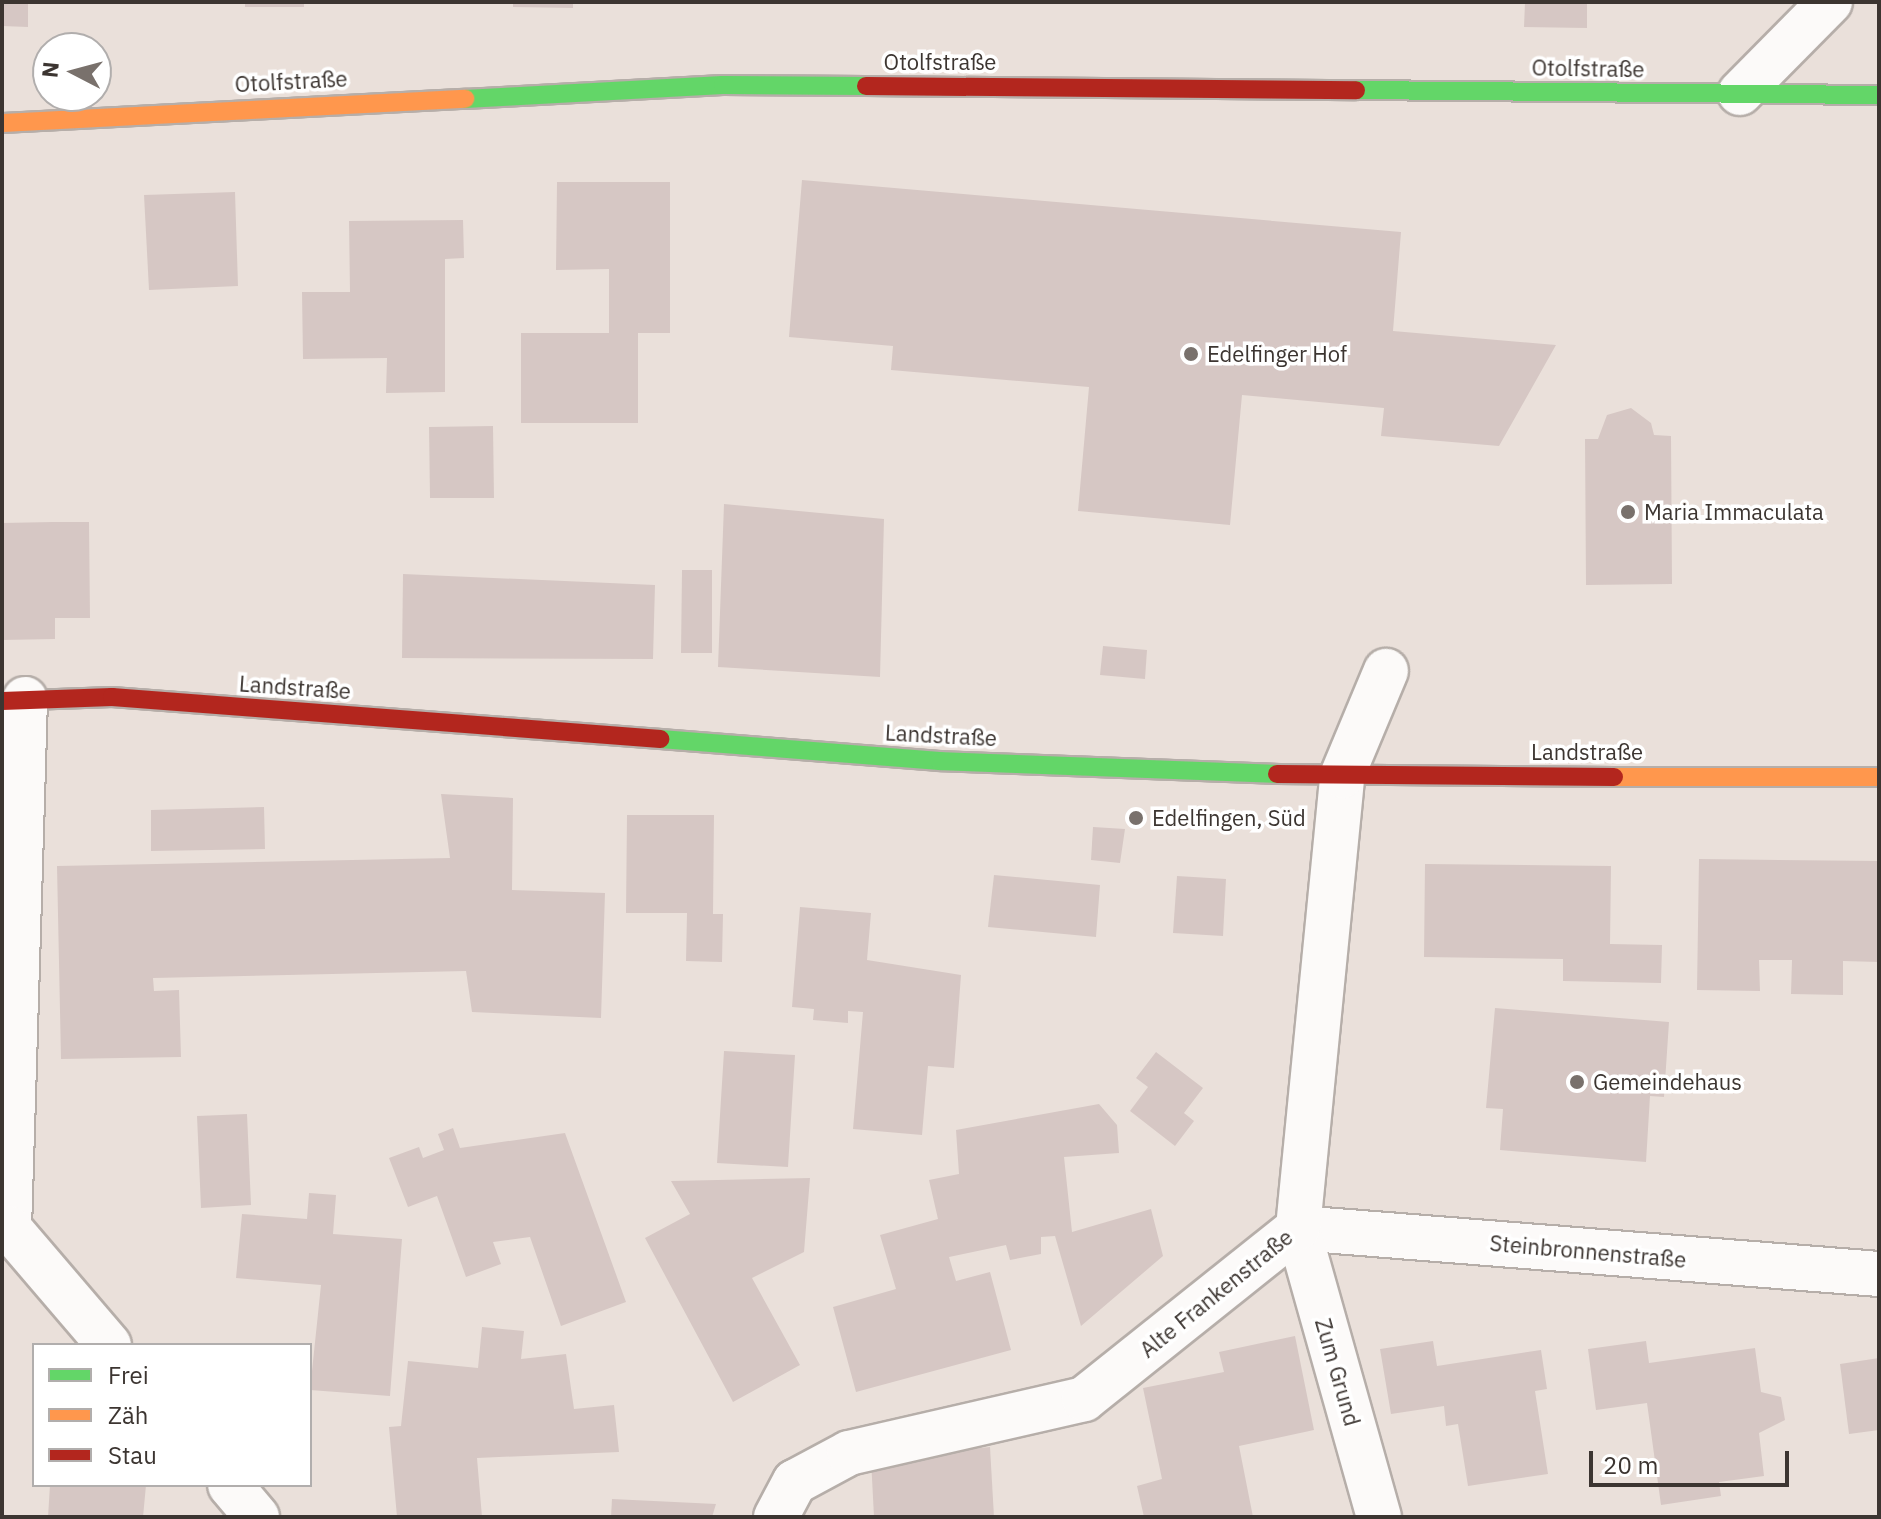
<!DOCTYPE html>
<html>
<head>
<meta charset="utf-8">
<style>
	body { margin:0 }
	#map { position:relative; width:1881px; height:1519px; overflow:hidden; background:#eae0da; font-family:"IBM Plex Sans",sans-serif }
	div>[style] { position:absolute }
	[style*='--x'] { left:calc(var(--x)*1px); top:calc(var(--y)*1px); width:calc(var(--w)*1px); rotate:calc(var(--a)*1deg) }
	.building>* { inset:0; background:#d6c7c4 }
	.roads { filter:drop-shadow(2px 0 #b6aea9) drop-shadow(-2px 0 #b6aea9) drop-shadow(0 2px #b6aea9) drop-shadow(0 -2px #b6aea9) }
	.street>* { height:44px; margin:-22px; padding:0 22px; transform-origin:22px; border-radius:22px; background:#fcfaf9 }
	.fast>* { height:18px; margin:-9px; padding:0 9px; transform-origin:9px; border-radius:9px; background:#63d668 }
	.slow>* { height:18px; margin:-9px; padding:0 9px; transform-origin:9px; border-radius:9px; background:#ff974d }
	.jam>* { height:18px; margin:-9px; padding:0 9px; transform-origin:9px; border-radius:9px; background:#b3261e }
	.dots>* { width:22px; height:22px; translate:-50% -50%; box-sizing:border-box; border:4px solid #fff; border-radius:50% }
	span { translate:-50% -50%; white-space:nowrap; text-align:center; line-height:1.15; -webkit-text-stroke:7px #fff; paint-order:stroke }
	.street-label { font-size:22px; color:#3c3531 }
	.poi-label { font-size:22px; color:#3c3531 }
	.left { translate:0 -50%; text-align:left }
	.frame { position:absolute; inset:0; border:4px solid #3c3531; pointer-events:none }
	.legend { position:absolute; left:32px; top:1343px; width:280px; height:144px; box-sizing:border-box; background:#fff; border:2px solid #b1aead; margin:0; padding:10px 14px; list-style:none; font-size:24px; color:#3c3531 }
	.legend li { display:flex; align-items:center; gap:16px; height:40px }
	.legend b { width:40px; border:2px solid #b1aead }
	.north { position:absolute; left:32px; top:32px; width:80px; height:80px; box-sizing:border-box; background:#fff; border:2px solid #b1aead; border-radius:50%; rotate:276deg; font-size:22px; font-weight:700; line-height:32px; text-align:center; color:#3c3531 }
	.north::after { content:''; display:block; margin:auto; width:28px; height:36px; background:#79716c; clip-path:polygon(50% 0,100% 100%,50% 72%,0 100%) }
	.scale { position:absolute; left:1589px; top:1451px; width:200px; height:36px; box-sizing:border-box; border:4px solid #3c3531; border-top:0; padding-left:10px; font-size:24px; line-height:28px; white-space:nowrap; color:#3c3531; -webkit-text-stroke:6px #fff; paint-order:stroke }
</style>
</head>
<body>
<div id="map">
	<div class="building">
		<div style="clip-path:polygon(2px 2px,28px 2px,28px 27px,2px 26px)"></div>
		<div style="clip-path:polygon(245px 2px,304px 2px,304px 7px,245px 7px)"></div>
		<div style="clip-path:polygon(513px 2px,573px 2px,573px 8px,513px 7px)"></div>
		<div style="clip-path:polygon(1525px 2px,1587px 2px,1587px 28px,1524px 27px)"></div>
		<div style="clip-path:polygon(802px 180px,1401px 232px,1393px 331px,1556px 345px,1499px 446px,1381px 436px,1384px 408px,1242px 395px,1230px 525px,1078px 511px,1089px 387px,891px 370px,893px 346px,789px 337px)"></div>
		<div style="clip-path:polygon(557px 182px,670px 182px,670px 333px,638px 333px,638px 423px,521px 423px,521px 333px,609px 333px,609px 269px,556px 270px)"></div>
		<div style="clip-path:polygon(235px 192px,238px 286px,149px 290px,144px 195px)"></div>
		<div style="clip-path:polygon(463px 220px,464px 258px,445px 259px,445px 392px,386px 393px,387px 358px,303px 359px,302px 292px,350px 292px,349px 221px)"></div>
		<div style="clip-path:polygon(1631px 408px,1651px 423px,1654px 435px,1671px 436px,1672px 584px,1586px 585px,1585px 439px,1598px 439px,1607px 415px)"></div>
		<div style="clip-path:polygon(493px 426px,494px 498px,430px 498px,429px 427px)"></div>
		<div style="clip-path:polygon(724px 504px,884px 519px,880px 677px,718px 667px)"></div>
		<div style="clip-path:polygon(53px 522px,89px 522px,90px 618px,55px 618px,55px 639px,2px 640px,2px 523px)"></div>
		<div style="clip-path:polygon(682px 570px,712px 570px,712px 653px,681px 653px)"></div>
		<div style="clip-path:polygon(403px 574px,655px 585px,653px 659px,402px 658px)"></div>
		<div style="clip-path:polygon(1103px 646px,1147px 650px,1145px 679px,1100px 675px)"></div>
		<div style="clip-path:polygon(441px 794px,513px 798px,512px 890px,605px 893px,601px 1018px,472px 1012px,466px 971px,153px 978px,154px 991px,179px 990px,181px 1057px,61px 1059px,57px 866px,450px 858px)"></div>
		<div style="clip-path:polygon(264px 807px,265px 849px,151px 851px,151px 810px)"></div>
		<div style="clip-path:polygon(627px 815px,714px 815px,713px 914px,723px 914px,722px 962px,686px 961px,687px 913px,626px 913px)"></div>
		<div style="clip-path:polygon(1093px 827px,1125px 829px,1120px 863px,1091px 860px)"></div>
		<div style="clip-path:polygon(1699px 859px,1879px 861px,1879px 962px,1843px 961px,1843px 995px,1791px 994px,1792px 960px,1759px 960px,1760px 991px,1697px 990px)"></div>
		<div style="clip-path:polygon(1425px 864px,1611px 866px,1610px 944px,1662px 945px,1661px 983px,1563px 981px,1563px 959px,1424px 957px)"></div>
		<div style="clip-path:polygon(994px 875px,1100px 885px,1096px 937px,988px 927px)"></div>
		<div style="clip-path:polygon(1177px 876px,1226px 879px,1223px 936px,1173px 933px)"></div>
		<div style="clip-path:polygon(800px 907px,871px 913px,867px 960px,961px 975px,954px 1068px,928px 1066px,922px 1135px,853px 1129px,863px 1012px,848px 1011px,848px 1023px,813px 1020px,814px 1009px,792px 1007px)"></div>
		<div style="clip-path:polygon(1495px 1008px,1669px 1022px,1664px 1097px,1650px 1096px,1646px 1162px,1500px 1150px,1503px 1109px,1486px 1108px)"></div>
		<div style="clip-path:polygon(724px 1051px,795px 1055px,788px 1167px,717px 1163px)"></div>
		<div style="clip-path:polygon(1156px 1052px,1203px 1088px,1184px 1113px,1194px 1121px,1175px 1146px,1130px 1111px,1148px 1087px,1136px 1078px)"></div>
		<div style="clip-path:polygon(1099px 1104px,1117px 1125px,1119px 1153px,1064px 1157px,1072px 1232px,1151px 1209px,1163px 1256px,1081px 1326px,1055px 1236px,1041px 1237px,1041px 1254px,1010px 1260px,1006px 1245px,949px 1257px,956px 1281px,990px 1272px,1011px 1350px,856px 1392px,833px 1307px,896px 1289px,880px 1235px,938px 1219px,929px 1180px,959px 1174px,956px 1130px)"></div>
		<div style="clip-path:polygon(247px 1114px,251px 1205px,201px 1208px,197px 1116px)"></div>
		<div style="clip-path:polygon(453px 1128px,460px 1148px,565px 1133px,626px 1302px,561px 1326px,530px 1237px,493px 1242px,501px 1264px,466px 1277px,437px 1196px,408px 1207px,389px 1158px,419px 1147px,423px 1158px,444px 1150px,438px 1134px)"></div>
		<div style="clip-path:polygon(810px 1178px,804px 1252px,752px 1278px,800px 1365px,733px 1402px,645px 1238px,690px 1214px,671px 1181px)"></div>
		<div style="clip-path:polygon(309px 1193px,336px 1195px,333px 1234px,402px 1239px,390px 1396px,310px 1390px,321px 1285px,236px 1278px,242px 1214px,307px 1219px)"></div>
		<div style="clip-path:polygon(482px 1327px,524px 1331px,521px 1359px,566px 1354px,574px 1409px,614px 1405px,619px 1452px,477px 1458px,482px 1517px,397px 1517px,389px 1427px,401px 1426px,408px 1361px,478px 1368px)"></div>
		<div style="clip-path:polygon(1295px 1336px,1314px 1430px,1239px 1446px,1253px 1517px,1144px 1517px,1137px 1486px,1162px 1479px,1143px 1388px,1224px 1372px,1219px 1352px)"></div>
		<div style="clip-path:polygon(1433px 1341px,1437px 1366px,1541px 1350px,1547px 1389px,1535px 1391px,1548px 1474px,1468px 1486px,1458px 1424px,1446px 1426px,1444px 1406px,1391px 1414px,1380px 1349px)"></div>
		<div style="clip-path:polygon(1646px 1341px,1649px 1363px,1755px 1348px,1761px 1392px,1781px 1397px,1785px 1420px,1759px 1433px,1764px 1476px,1719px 1482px,1721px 1496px,1661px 1505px,1647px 1403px,1596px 1410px,1588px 1349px)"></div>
		<div style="clip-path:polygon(1879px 1358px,1879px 1430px,1849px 1434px,1840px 1364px)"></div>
		<div style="clip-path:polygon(990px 1447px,994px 1517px,874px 1517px,871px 1459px)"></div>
		<div style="clip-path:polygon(50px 1485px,146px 1485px,143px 1517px,48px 1517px)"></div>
		<div style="clip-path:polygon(612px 1499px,716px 1504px,712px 1517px,611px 1517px)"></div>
	</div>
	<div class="roads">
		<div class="street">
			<div style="--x:1740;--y:93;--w:128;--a:-45.3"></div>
			<div style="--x:25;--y:699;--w:529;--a:91.73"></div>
			<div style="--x:9;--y:1228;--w:154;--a:49.5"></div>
			<div style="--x:1298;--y:1228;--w:583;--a:4.53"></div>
			<div style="--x:230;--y:1485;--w:42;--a:49.8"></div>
			<div style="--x:776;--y:1517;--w:40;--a:-62"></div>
			<div style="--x:795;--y:1482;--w:61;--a:-28.2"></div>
			<div style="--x:849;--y:1453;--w:241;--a:-12.9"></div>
			<div style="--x:1084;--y:1399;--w:274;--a:-38.6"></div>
			<div style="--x:1379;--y:1517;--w:300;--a:-105.7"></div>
			<div style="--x:1298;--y:1228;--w:454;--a:-84.4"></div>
			<div style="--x:1342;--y:776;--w:114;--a:-67.3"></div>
		</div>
		<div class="fast">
			<div style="--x:1356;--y:90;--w:523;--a:0.55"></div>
			<div style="--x:465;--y:99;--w:258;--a:-3.1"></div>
			<div style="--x:723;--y:85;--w:143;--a:0.4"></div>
			<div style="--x:660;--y:739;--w:281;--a:4.5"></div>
			<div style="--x:940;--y:761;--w:337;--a:2.2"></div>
		</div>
		<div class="slow">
			<div style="--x:2;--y:123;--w:464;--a:-3"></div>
			<div style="--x:1614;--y:777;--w:265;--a:0"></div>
		</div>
		<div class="jam">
			<div style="--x:866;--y:86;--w:490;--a:0.5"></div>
			<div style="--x:2;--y:701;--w:110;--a:-2.1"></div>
			<div style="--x:112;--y:697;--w:550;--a:4.38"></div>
			<div style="--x:1277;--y:774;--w:337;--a:0.5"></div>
		</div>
	</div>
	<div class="dots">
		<div style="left:1191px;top:354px;background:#79716c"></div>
		<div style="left:1628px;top:512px;background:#79716c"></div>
		<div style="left:1136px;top:818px;background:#79716c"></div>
		<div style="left:1577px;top:1082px;background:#79716c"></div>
	</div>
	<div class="street-label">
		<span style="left:940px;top:62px">Otolfstraße</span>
		<span style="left:1588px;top:68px;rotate:1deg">Otolfstraße</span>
		<span style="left:291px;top:81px;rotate:-3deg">Otolfstraße</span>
		<span style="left:295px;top:687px;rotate:4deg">Landstraße</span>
		<span style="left:941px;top:735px;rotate:3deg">Landstraße</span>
		<span style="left:1587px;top:752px">Landstraße</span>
		<span style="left:1588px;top:1251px;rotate:5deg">Steinbronnenstraße</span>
		<span style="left:1216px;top:1293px;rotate:-39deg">Alte Frankenstraße</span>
		<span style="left:1338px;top:1372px;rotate:74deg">Zum Grund</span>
	</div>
	<div class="poi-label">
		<span class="left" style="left:1207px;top:354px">Edelfinger Hof</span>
		<span class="left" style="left:1644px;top:512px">Maria Immaculata</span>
		<span class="left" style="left:1152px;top:818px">Edelfingen, Süd</span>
		<span class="left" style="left:1593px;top:1082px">Gemeindehaus</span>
	</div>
	<div class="frame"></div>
	<ul class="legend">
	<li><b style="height:10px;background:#63d668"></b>Frei</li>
	<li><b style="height:10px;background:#ff974d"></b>Zäh</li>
	<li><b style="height:10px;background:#b3261e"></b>Stau</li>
	</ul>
	<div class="north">N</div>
	<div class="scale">20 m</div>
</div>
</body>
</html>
